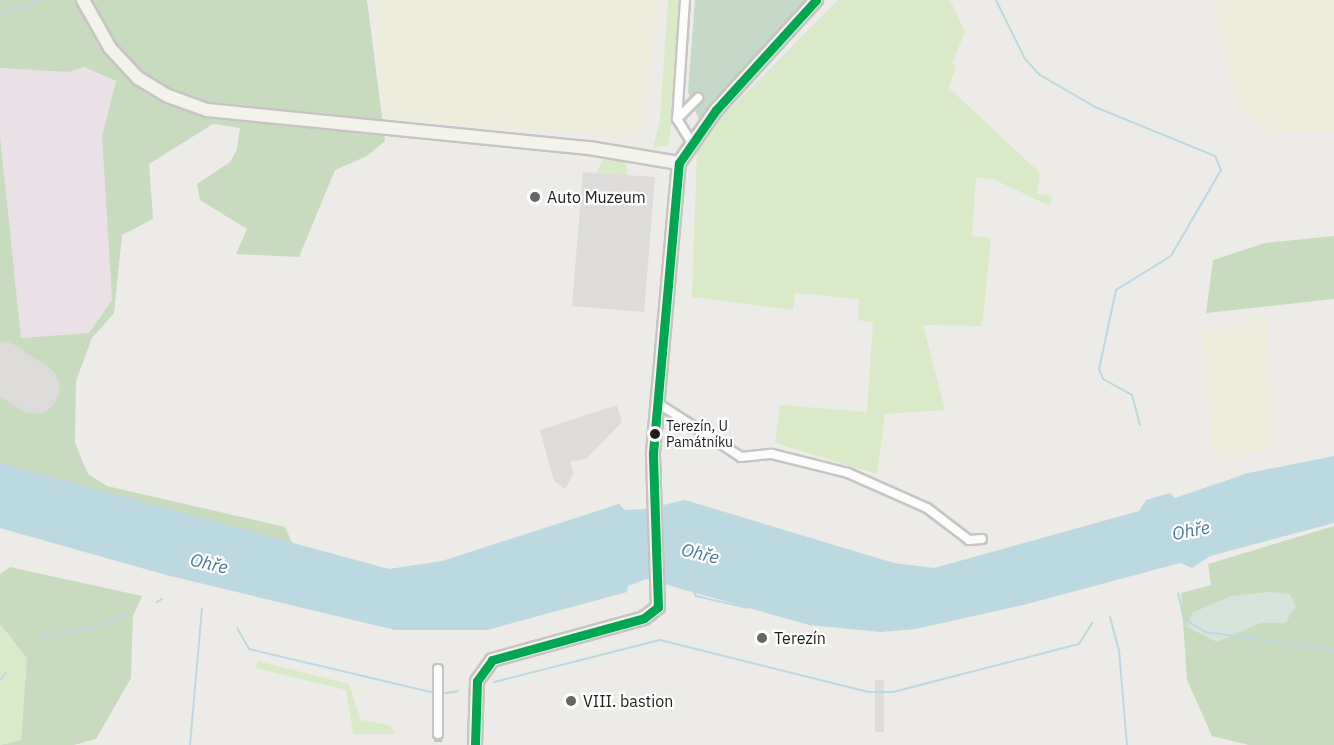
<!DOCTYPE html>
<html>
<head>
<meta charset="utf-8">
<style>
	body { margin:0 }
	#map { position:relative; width:1334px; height:745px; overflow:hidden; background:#edebe8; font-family:"IBM Plex Sans",sans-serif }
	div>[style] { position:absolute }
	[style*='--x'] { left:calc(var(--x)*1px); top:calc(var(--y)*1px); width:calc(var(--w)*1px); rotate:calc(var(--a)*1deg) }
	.industrial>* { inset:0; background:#eae1e6 }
	.farmland>* { inset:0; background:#eceddb }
	.grass>* { inset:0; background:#dae9c8 }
	.forest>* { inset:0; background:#c8dbbe }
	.wetland>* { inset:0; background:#d6e3db }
	.cemetery>* { inset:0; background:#c6d8c7 }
	.parking>* { inset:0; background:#dddcdb }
	.water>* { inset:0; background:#bcd8e0 }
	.stream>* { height:2px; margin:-1px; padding:0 1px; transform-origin:1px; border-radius:1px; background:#bcd8e0 }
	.runway>* { height:51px; margin:-25.5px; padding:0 25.5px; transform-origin:25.5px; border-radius:25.5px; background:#dcdbd9 }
	.street-tunnel>* { height:8px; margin-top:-4px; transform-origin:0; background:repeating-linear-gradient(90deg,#c4c2c0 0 8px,transparent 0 12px) }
	.roads { filter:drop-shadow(2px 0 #c6c5c4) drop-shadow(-2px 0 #c6c5c4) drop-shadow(0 2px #c6c5c4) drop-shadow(0 -2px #c6c5c4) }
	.street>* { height:8px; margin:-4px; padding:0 4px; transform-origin:4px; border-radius:4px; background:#fcfcfc }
	.secondary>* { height:12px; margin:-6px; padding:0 6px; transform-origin:6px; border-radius:6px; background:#f3f3eb }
	.bus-1>* { height:9px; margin:-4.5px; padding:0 4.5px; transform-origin:4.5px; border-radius:4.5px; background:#00a651 }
	.dots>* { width:16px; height:16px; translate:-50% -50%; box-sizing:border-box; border:3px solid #fff; border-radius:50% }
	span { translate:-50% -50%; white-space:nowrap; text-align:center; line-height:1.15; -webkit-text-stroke:4.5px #fff; paint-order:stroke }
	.bus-label { font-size:14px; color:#1f1f1f }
	.left { translate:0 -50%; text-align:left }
	.poi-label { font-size:16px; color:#1f1f1f }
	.water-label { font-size:18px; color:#4b78a4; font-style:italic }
</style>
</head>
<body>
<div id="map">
	<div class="industrial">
		<div style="clip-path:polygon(84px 67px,116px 81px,102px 136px,112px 300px,89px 333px,21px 338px,0 135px,0 68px,69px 72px)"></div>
	</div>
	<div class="farmland">
		<div style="clip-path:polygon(375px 0,657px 0,644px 127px,617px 135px,388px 119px,379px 79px)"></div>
		<div style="clip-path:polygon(1213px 0,1334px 0,1334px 132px,1272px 131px,1238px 108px)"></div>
		<div style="clip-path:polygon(1267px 315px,1274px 449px,1214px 460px,1203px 330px,1250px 328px,1250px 316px)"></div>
	</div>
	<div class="grass">
		<div style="clip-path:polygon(668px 0,681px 0,673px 118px,668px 145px,653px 148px,660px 120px)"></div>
		<div style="clip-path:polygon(838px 0,950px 0,965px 32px,952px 63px,956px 65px,949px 88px,1040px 173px,1037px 193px,1052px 196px,1050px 206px,993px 179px,976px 177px,972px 236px,991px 238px,982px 326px,923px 325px,945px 410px,885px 414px,877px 474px,775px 443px,780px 405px,867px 412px,873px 323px,858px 320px,859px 299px,795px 293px,793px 310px,692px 297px,697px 151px,717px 122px)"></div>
		<div style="clip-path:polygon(605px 155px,625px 159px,628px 175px,596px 173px)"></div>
		<div style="clip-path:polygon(0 341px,60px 381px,38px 412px,0 387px)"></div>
		<div style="clip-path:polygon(0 624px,27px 657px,21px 740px,0 745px)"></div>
		<div style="clip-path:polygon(258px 661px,349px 684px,361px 720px,390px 725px,395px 734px,353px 734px,346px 690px,256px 668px)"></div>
	</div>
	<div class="forest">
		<div style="clip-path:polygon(0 0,367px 0,385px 141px,367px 156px,335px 170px,299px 257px,236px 254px,247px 229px,200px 200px,197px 184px,230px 162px,237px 149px,240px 128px,213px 124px,149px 164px,153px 219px,122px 235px,114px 313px,92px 338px,76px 381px,75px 443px,88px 474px,107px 486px,285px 527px,294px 547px,0 463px,0 387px,38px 412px,60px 381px,0 341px,0 135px,21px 338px,89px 333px,112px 300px,102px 136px,116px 81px,84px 67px,69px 72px,0 68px)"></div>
		<div style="clip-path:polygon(1334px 236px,1334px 299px,1206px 313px,1213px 260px,1265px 243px)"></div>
		<div style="clip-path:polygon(1334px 526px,1334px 745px,1249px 745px,1212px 736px,1187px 680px,1181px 593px,1211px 585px,1208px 564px)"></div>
		<div style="clip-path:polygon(10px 567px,142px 596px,133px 616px,131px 678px,96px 739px,74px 745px,0 745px,21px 740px,27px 658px,0 624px,0 574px)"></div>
	</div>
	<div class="wetland">
		<div style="clip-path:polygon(1269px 592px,1290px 594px,1296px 607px,1285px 623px,1260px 623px,1217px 642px,1187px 627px,1192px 613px,1231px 596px)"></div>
	</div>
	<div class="cemetery">
		<div style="clip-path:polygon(695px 0,809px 0,699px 120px,688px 92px)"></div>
	</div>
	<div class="parking">
		<div style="clip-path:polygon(583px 172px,655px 177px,644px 312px,572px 306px)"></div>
		<div style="clip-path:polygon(617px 405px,622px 422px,587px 458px,570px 462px,574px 473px,565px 489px,554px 481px,540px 430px)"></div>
		<div style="clip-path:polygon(875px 680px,884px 680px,884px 732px,875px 732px)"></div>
	</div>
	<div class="water">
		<div style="clip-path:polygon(1334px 456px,1334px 523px,1210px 556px,1192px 568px,1180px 563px,1027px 604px,916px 629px,881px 632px,809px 625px,646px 579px,628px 586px,627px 592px,487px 630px,395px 630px,166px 575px,0 528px,0 463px,389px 569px,442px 561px,619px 504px,625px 510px,646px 509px,685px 500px,894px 563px,934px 568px,1139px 511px,1146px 500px,1170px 493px,1175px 498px,1248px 473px)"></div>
	</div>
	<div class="stream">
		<div style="--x:996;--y:0;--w:66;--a:63.8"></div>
		<div style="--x:1025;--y:59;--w:22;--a:47"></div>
		<div style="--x:1040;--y:75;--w:64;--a:30.2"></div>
		<div style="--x:1095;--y:107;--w:130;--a:22.2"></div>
		<div style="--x:1215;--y:156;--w:15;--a:67"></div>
		<div style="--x:1221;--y:170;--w:99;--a:120.2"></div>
		<div style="--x:1171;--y:256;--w:65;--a:148.3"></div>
		<div style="--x:1116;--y:290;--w:81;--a:102.1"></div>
		<div style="--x:1099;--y:369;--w:11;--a:68"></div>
		<div style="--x:1103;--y:379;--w:33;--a:29"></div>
		<div style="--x:1132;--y:395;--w:31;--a:75"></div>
		<div style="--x:0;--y:14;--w:43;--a:-18.9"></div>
		<div style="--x:693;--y:590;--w:7;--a:63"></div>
		<div style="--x:696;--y:596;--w:52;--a:13.2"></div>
		<div style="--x:1178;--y:593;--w:27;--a:77"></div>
		<div style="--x:1184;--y:619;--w:26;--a:31"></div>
		<div style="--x:1206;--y:632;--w:129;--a:8"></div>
		<div style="--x:157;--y:602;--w:6;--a:-31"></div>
		<div style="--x:1110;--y:617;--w:34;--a:75"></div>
		<div style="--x:1119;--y:650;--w:95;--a:85.2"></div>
		<div style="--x:237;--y:628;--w:24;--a:60"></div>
		<div style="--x:249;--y:649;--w:191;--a:13.3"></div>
		<div style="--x:40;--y:638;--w:63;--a:-11"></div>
		<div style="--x:102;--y:626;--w:28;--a:-27"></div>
		<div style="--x:0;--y:680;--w:9;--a:-49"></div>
		<div style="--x:494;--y:682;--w:171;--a:-14.2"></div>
		<div style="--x:660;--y:640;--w:215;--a:14"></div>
		<div style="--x:869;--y:692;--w:24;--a:0"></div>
		<div style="--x:893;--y:692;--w:192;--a:-14.5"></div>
		<div style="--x:1079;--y:644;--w:25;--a:-58"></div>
		<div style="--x:440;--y:694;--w:18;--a:-9"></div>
		<div style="--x:190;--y:745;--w:137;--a:-85"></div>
	</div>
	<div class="runway">
		<div style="--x:0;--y:366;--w:40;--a:32.9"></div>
	</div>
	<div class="street-tunnel">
		<div style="--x:438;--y:734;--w:11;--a:90"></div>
	</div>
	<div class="roads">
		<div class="street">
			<div style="--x:685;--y:0;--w:119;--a:93.8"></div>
			<div style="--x:677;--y:119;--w:26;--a:58"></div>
			<div style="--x:677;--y:119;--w:30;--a:-45"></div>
			<div style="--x:656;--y:402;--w:101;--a:32.9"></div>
			<div style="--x:741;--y:457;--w:31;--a:-6"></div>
			<div style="--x:772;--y:454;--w:78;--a:14"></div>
			<div style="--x:848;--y:473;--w:86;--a:23.9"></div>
			<div style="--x:927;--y:508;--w:53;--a:37.3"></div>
			<div style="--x:969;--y:540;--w:13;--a:-4"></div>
			<div style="--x:438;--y:734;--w:65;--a:-90"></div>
		</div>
		<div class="secondary">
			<div style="--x:83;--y:0;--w:55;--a:60.6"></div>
			<div style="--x:110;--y:48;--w:41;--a:47"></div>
			<div style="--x:138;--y:78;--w:35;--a:31"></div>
			<div style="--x:168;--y:96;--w:41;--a:19.7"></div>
			<div style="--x:207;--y:110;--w:384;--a:5.7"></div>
			<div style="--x:589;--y:148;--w:91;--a:9.5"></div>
			<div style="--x:475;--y:745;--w:64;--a:-88.2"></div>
			<div style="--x:477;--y:681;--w:26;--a:-54"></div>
			<div style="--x:492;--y:660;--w:158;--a:-15.4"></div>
			<div style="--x:644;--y:618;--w:18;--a:-38"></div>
			<div style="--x:658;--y:607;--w:154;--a:-91.9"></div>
			<div style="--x:653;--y:453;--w:291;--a:-84.9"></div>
			<div style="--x:679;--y:163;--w:65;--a:-55.1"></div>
			<div style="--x:716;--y:110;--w:149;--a:-47.7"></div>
		</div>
	</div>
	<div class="bus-1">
		<div style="--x:475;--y:745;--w:64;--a:-88.2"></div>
		<div style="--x:477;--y:681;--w:26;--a:-54"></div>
		<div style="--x:492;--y:660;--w:158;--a:-15.4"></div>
		<div style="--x:644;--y:618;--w:18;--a:-38"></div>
		<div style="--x:658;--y:607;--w:154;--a:-91.9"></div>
		<div style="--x:653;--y:453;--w:291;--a:-84.9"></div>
		<div style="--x:679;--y:163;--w:65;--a:-55.1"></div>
		<div style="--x:716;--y:110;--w:149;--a:-47.7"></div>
	</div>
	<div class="dots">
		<div style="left:535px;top:197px;background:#676665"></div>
		<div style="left:655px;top:434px;background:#1f1f1f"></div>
		<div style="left:762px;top:638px;background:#676665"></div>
		<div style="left:571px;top:701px;background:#676665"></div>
	</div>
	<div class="bus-label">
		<span class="left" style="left:666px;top:434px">Terezín, U<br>Památníku</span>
	</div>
	<div class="poi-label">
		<span class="left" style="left:547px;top:197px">Auto Muzeum</span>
		<span class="left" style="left:774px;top:638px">Terezín</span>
		<span class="left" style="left:583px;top:701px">VIII. bastion</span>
	</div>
	<div class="water-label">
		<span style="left:1191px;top:531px;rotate:-11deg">Ohře</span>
		<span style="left:700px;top:554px;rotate:14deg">Ohře</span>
		<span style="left:209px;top:564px;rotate:13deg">Ohře</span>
	</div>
</div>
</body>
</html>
